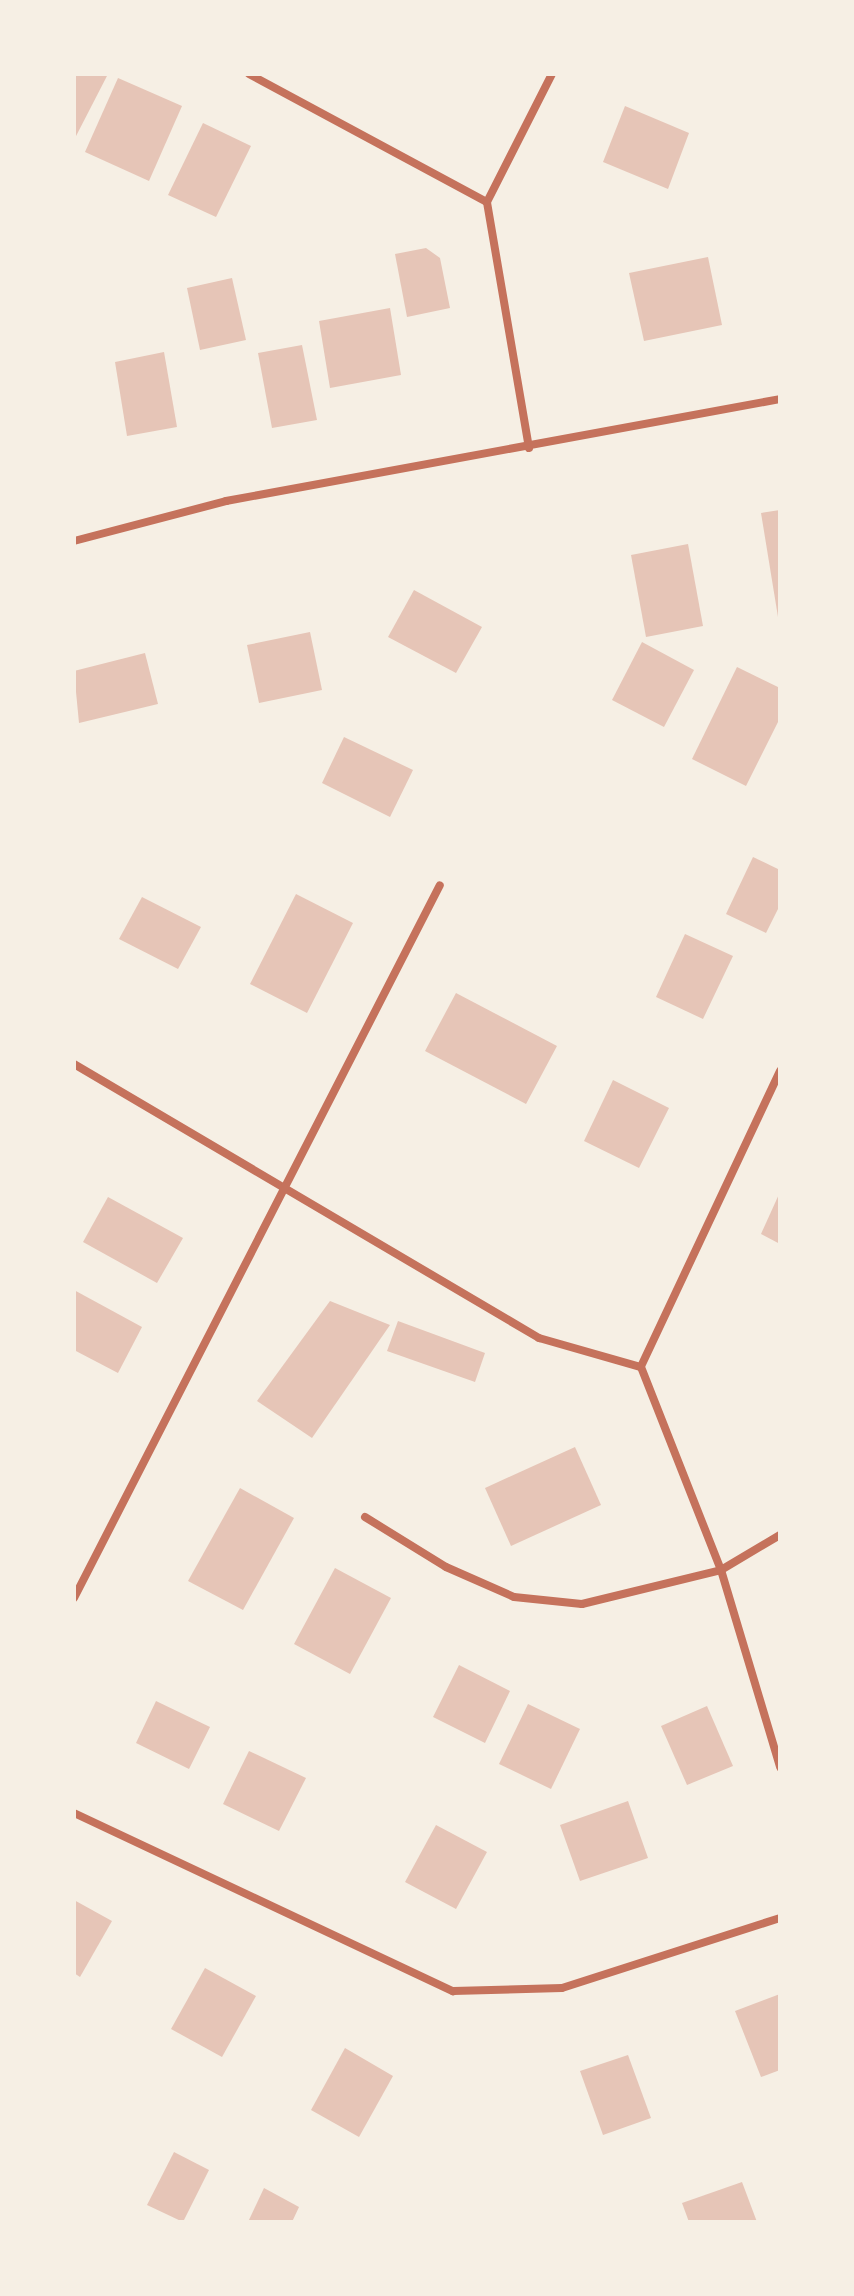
<!DOCTYPE html>
<html>
<head>
<meta charset="utf-8">
<style>
	body { margin:0 }
	#map { position:relative; width:854px; height:2296px; overflow:hidden; background:#f6efe4; font-family:"Exo 2",sans-serif }
	div>[style] { position:absolute }
	[style*='--x'] { left:calc(var(--x)*1px); top:calc(var(--y)*1px); width:calc(var(--w)*1px); rotate:calc(var(--a)*1deg) }
	.building>* { inset:0; background:#e6c5b7 }
	.minor>* { height:8px; margin:-4px; padding:0 4px; transform-origin:4px; border-radius:4px; background:#c5725c }
	span { translate:-50% -50%; white-space:nowrap; text-align:center; line-height:1.15; -webkit-text-stroke:7px #f6efe4; paint-order:stroke }
	.frame { position:absolute; inset:0; border:76px solid #f6efe4; pointer-events:none }
</style>
</head>
<body>
<div id="map">
	<div class="building">
		<div style="clip-path:polygon(74px 74px,108px 74px,74px 140px)"></div>
		<div style="clip-path:polygon(118px 78px,182px 106px,149px 181px,85px 152px)"></div>
		<div style="clip-path:polygon(625px 106px,689px 133px,668px 189px,603px 162px)"></div>
		<div style="clip-path:polygon(203px 123px,251px 146px,216px 217px,168px 195px)"></div>
		<div style="clip-path:polygon(426px 248px,440px 258px,450px 308px,407px 317px,395px 254px)"></div>
		<div style="clip-path:polygon(708px 257px,722px 325px,644px 341px,629px 273px)"></div>
		<div style="clip-path:polygon(232px 278px,246px 340px,200px 350px,187px 288px)"></div>
		<div style="clip-path:polygon(390px 308px,401px 375px,330px 388px,319px 321px)"></div>
		<div style="clip-path:polygon(302px 345px,317px 420px,272px 428px,258px 353px)"></div>
		<div style="clip-path:polygon(164px 352px,177px 427px,127px 436px,115px 362px)"></div>
		<div style="clip-path:polygon(780px 510px,780px 617px,778px 617px,761px 513px)"></div>
		<div style="clip-path:polygon(688px 544px,703px 626px,646px 637px,631px 555px)"></div>
		<div style="clip-path:polygon(414px 590px,482px 627px,456px 673px,388px 637px)"></div>
		<div style="clip-path:polygon(310px 632px,322px 690px,259px 703px,247px 645px)"></div>
		<div style="clip-path:polygon(642px 642px,694px 670px,664px 727px,612px 700px)"></div>
		<div style="clip-path:polygon(145px 653px,158px 704px,79px 723px,74px 671px)"></div>
		<div style="clip-path:polygon(737px 667px,780px 688px,780px 718px,746px 786px,692px 759px)"></div>
		<div style="clip-path:polygon(344px 737px,413px 770px,390px 817px,322px 783px)"></div>
		<div style="clip-path:polygon(753px 857px,780px 870px,780px 905px,766px 933px,726px 914px)"></div>
		<div style="clip-path:polygon(296px 894px,353px 923px,307px 1013px,250px 984px)"></div>
		<div style="clip-path:polygon(142px 897px,201px 927px,178px 969px,119px 939px)"></div>
		<div style="clip-path:polygon(685px 934px,733px 956px,703px 1019px,656px 997px)"></div>
		<div style="clip-path:polygon(456px 993px,557px 1046px,526px 1104px,425px 1051px)"></div>
		<div style="clip-path:polygon(613px 1080px,669px 1108px,639px 1168px,584px 1141px)"></div>
		<div style="clip-path:polygon(780px 1192px,780px 1244px,761px 1234px)"></div>
		<div style="clip-path:polygon(108px 1197px,183px 1238px,157px 1283px,83px 1242px)"></div>
		<div style="clip-path:polygon(74px 1290px,142px 1327px,118px 1373px,74px 1350px)"></div>
		<div style="clip-path:polygon(330px 1301px,390px 1325px,312px 1438px,257px 1401px)"></div>
		<div style="clip-path:polygon(398px 1321px,485px 1353px,475px 1382px,387px 1351px)"></div>
		<div style="clip-path:polygon(575px 1447px,601px 1505px,511px 1546px,485px 1488px)"></div>
		<div style="clip-path:polygon(240px 1488px,294px 1518px,243px 1610px,188px 1581px)"></div>
		<div style="clip-path:polygon(335px 1568px,391px 1598px,350px 1674px,294px 1644px)"></div>
		<div style="clip-path:polygon(459px 1665px,510px 1691px,485px 1743px,433px 1717px)"></div>
		<div style="clip-path:polygon(156px 1701px,210px 1727px,189px 1769px,136px 1743px)"></div>
		<div style="clip-path:polygon(528px 1704px,580px 1729px,551px 1789px,499px 1764px)"></div>
		<div style="clip-path:polygon(707px 1706px,733px 1766px,687px 1785px,661px 1726px)"></div>
		<div style="clip-path:polygon(249px 1751px,306px 1778px,279px 1831px,223px 1804px)"></div>
		<div style="clip-path:polygon(628px 1801px,648px 1858px,580px 1881px,560px 1825px)"></div>
		<div style="clip-path:polygon(436px 1825px,487px 1852px,456px 1909px,405px 1882px)"></div>
		<div style="clip-path:polygon(74px 1900px,112px 1921px,80px 1977px,74px 1973px)"></div>
		<div style="clip-path:polygon(205px 1968px,256px 1996px,222px 2057px,171px 2029px)"></div>
		<div style="clip-path:polygon(780px 1994px,780px 2070px,761px 2077px,735px 2011px)"></div>
		<div style="clip-path:polygon(345px 2048px,393px 2076px,359px 2137px,311px 2110px)"></div>
		<div style="clip-path:polygon(628px 2055px,651px 2118px,603px 2135px,580px 2071px)"></div>
		<div style="clip-path:polygon(174px 2152px,209px 2170px,183px 2222px,147px 2205px)"></div>
		<div style="clip-path:polygon(742px 2182px,757px 2222px,689px 2222px,682px 2203px)"></div>
		<div style="clip-path:polygon(264px 2188px,299px 2207px,292px 2222px,248px 2222px)"></div>
	</div>
	<div class="minor">
		<div style="--x:249;--y:74;--w:270;--a:28.3"></div>
		<div style="--x:529;--y:448;--w:250;--a:-99.7"></div>
		<div style="--x:487;--y:202;--w:144;--a:-63.1"></div>
		<div style="--x:74;--y:541;--w:157;--a:-14.7"></div>
		<div style="--x:226;--y:501;--w:563;--a:-10.43"></div>
		<div style="--x:74;--y:1064;--w:540;--a:30.51"></div>
		<div style="--x:539;--y:1338;--w:106;--a:15.9"></div>
		<div style="--x:780;--y:1071;--w:327;--a:115.2"></div>
		<div style="--x:641;--y:1367;--w:218;--a:68.5"></div>
		<div style="--x:721;--y:1570;--w:206;--a:73.3"></div>
		<div style="--x:365;--y:1517;--w:95;--a:31.7"></div>
		<div style="--x:446;--y:1567;--w:74;--a:23.8"></div>
		<div style="--x:514;--y:1597;--w:68;--a:5.9"></div>
		<div style="--x:582;--y:1604;--w:143;--a:-13.7"></div>
		<div style="--x:721;--y:1570;--w:69;--a:-30.7"></div>
		<div style="--x:74;--y:1598;--w:801;--a:-62.83"></div>
		<div style="--x:74;--y:1813;--w:419;--a:25.2"></div>
		<div style="--x:453;--y:1991;--w:109;--a:-1.6"></div>
		<div style="--x:562;--y:1988;--w:229;--a:-17.8"></div>
	</div>
	<div class="frame"></div>
</div>
</body>
</html>
